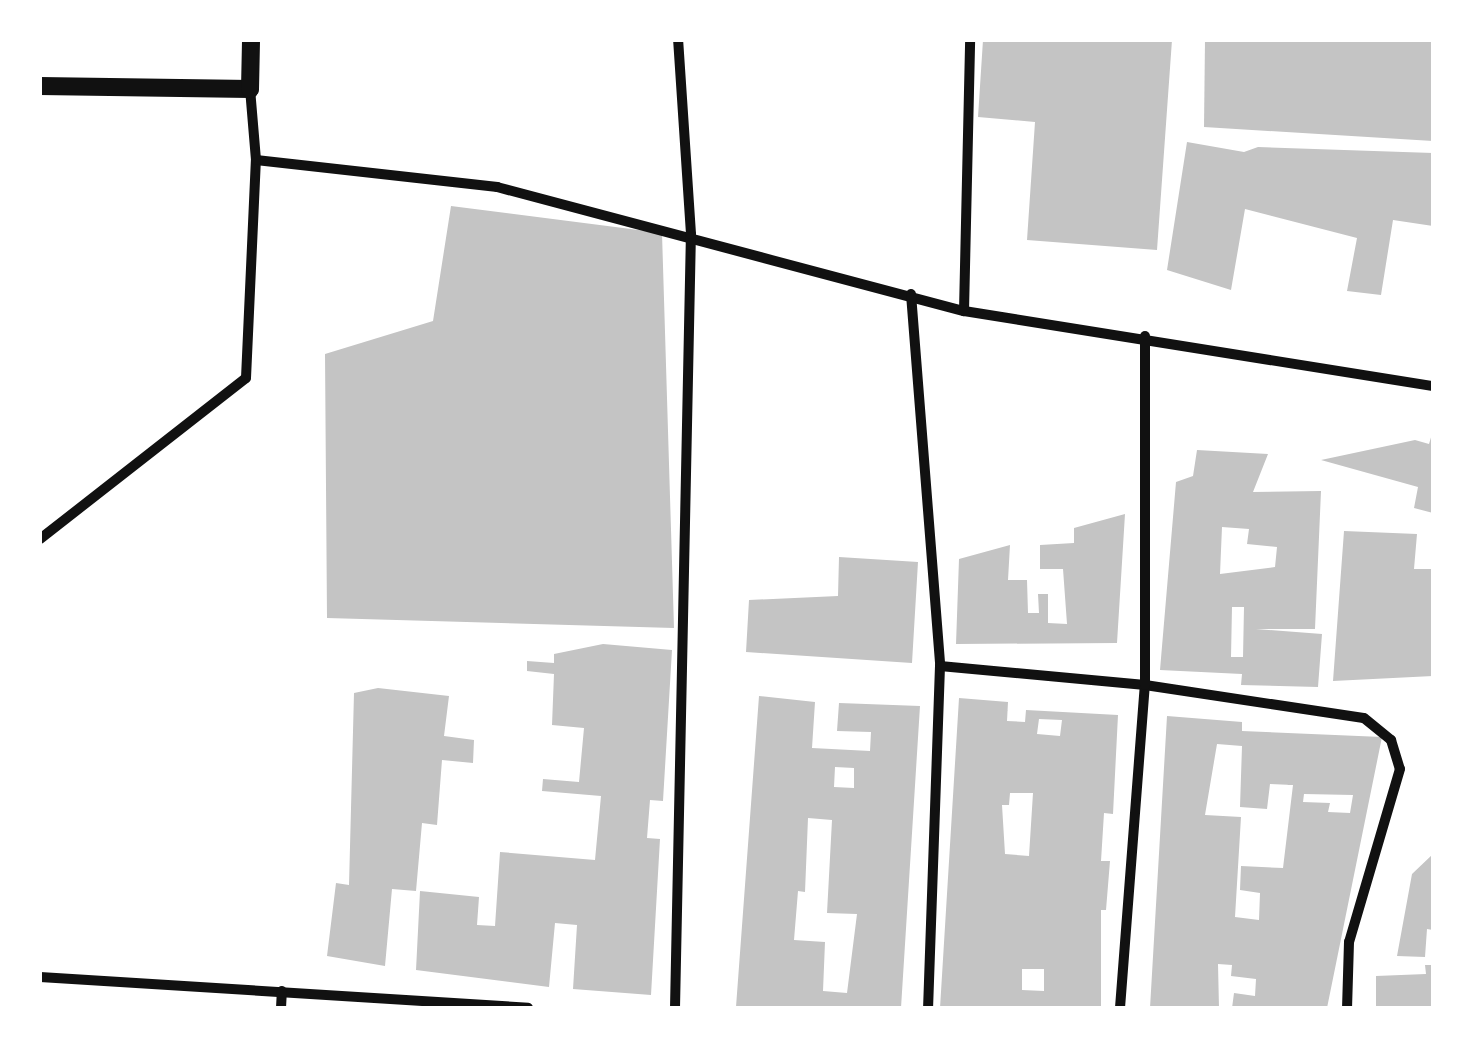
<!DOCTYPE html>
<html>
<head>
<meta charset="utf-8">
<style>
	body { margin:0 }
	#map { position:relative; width:1473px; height:1048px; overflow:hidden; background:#fff; font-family:"Golos Text",sans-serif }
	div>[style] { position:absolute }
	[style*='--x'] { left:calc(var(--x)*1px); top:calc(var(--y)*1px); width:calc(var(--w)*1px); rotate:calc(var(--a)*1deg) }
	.building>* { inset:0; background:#c4c4c4 }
	.minor>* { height:10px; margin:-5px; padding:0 5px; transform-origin:5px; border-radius:5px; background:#111 }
	.tertiary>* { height:18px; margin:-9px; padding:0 9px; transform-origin:9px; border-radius:9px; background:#111 }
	span { translate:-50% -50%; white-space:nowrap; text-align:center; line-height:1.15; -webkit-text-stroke:10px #fff; paint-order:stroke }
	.frame { position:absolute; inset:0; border:42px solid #fff; pointer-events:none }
</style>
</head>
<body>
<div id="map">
	<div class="building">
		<div style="clip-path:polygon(983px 40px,1172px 40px,1157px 250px,1027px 240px,1035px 122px,978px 117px)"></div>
		<div style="clip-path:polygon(1205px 40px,1433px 40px,1433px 141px,1204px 127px)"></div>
		<div style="clip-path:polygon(1187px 142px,1244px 152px,1258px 147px,1433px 153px,1433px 226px,1393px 220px,1381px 295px,1347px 291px,1357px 238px,1245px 209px,1231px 290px,1167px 270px)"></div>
		<div style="clip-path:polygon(451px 206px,662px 233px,674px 628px,327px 618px,325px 354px,433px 321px)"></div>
		<div style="clip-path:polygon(1432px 434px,1433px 513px,1414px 508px,1418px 487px,1321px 460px,1415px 440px,1429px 444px)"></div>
		<div style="clip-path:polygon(evenodd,1197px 450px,1268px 454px,1253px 492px,1321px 491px,1315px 629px,1256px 629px,1322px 634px,1318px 687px,1241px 685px,1242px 674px,1160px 670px,1176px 482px,1193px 476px,1197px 450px,1222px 527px,1249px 529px,1247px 544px,1277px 547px,1275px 567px,1220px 574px,1222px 527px,1197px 450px,1232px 607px,1244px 607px,1243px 657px,1231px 657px,1232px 607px)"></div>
		<div style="clip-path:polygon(1125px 514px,1117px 643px,956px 644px,959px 559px,1010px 545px,1008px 580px,1027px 580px,1028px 613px,1039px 613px,1038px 594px,1048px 594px,1048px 623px,1067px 624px,1063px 569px,1040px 569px,1040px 545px,1074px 543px,1074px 528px)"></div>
		<div style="clip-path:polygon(1344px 531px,1417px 534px,1414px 569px,1433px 569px,1433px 676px,1333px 681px)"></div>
		<div style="clip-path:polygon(839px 557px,918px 562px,912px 663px,746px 652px,749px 600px,838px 596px)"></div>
		<div style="clip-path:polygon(603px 644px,672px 650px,663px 801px,650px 800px,647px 838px,660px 839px,651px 995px,573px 989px,577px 925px,555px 923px,549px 987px,416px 970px,420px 891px,479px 897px,477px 925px,495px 926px,500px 852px,595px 860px,601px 796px,542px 791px,543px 779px,579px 782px,584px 728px,552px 725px,554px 674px,527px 671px,527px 661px,554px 663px,554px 654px)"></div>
		<div style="clip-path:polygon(378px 688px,449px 696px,444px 736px,474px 740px,473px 763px,442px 760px,437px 825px,422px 823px,416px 891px,392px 889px,385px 966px,327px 956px,336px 883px,349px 885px,354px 693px)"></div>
		<div style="clip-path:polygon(evenodd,759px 696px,815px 702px,812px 748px,870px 751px,871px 732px,837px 731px,839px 703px,920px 706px,901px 1008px,736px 1007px,759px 696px,835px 767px,854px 768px,854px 788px,834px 787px,835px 767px,759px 696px,808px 818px,832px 820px,827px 913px,857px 914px,847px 993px,823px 991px,825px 942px,794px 940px,798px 891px,805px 892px,808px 818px)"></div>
		<div style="clip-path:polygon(evenodd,959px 698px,1008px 702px,1007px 721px,1025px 722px,1026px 710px,1118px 715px,1113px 814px,1104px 813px,1101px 861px,1110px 861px,1106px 910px,1101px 910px,1101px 1008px,940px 1008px,959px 698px,1039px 719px,1062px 720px,1060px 736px,1037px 734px,1039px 719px,959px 698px,1010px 793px,1033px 793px,1029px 856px,1005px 854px,1002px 805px,1009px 805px,1010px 793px,959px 698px,1022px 969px,1044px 969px,1044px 991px,1022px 990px,1022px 969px)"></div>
		<div style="clip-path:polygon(evenodd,1167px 716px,1242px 722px,1242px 731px,1382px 737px,1327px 1008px,1232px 1008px,1234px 993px,1255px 996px,1256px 979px,1231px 976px,1232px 965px,1218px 964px,1219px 1008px,1150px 1008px,1167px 716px,1217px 744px,1242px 746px,1240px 807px,1267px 809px,1270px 784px,1293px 785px,1283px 868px,1241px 866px,1240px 890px,1260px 893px,1259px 920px,1235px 917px,1241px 817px,1205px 815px,1217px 744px,1167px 716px,1304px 794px,1353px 795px,1350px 813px,1328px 812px,1330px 803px,1303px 802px,1304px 794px)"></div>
		<div style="clip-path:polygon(1433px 854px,1433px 930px,1427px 929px,1425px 957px,1397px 956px,1412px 874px)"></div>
		<div style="clip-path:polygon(1425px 965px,1433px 965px,1433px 1008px,1376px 1008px,1376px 976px,1426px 974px)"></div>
	</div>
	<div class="minor">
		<div style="--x:256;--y:160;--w:243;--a:6.4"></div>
		<div style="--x:497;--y:187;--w:483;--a:14.9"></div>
		<div style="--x:964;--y:311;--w:475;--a:9.1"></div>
		<div style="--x:911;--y:294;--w:373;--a:85.5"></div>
		<div style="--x:940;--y:666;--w:342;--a:92"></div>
		<div style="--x:964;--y:311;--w:271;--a:-88.7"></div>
		<div style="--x:40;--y:539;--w:261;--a:-38"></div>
		<div style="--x:246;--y:378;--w:218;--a:-87.4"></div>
		<div style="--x:256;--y:160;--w:71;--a:-94.8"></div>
		<div style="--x:940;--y:666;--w:206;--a:5.3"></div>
		<div style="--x:1145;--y:685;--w:221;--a:8.6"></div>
		<div style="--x:1364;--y:718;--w:35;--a:39"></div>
		<div style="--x:1391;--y:740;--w:30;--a:73"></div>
		<div style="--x:1400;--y:769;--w:180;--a:106.4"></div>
		<div style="--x:1349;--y:942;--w:66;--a:91.7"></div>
		<div style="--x:40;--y:977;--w:489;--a:3.6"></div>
		<div style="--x:281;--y:1008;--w:17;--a:-87"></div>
		<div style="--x:675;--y:1008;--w:774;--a:-88.82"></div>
		<div style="--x:691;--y:234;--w:194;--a:-93.8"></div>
		<div style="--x:1120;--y:1008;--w:324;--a:-85.6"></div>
		<div style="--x:1145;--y:685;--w:349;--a:-90"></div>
	</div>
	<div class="tertiary">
		<div style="--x:40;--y:86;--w:210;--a:0.8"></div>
		<div style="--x:250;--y:89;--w:49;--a:-88.8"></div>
	</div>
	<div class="frame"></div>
</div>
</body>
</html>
